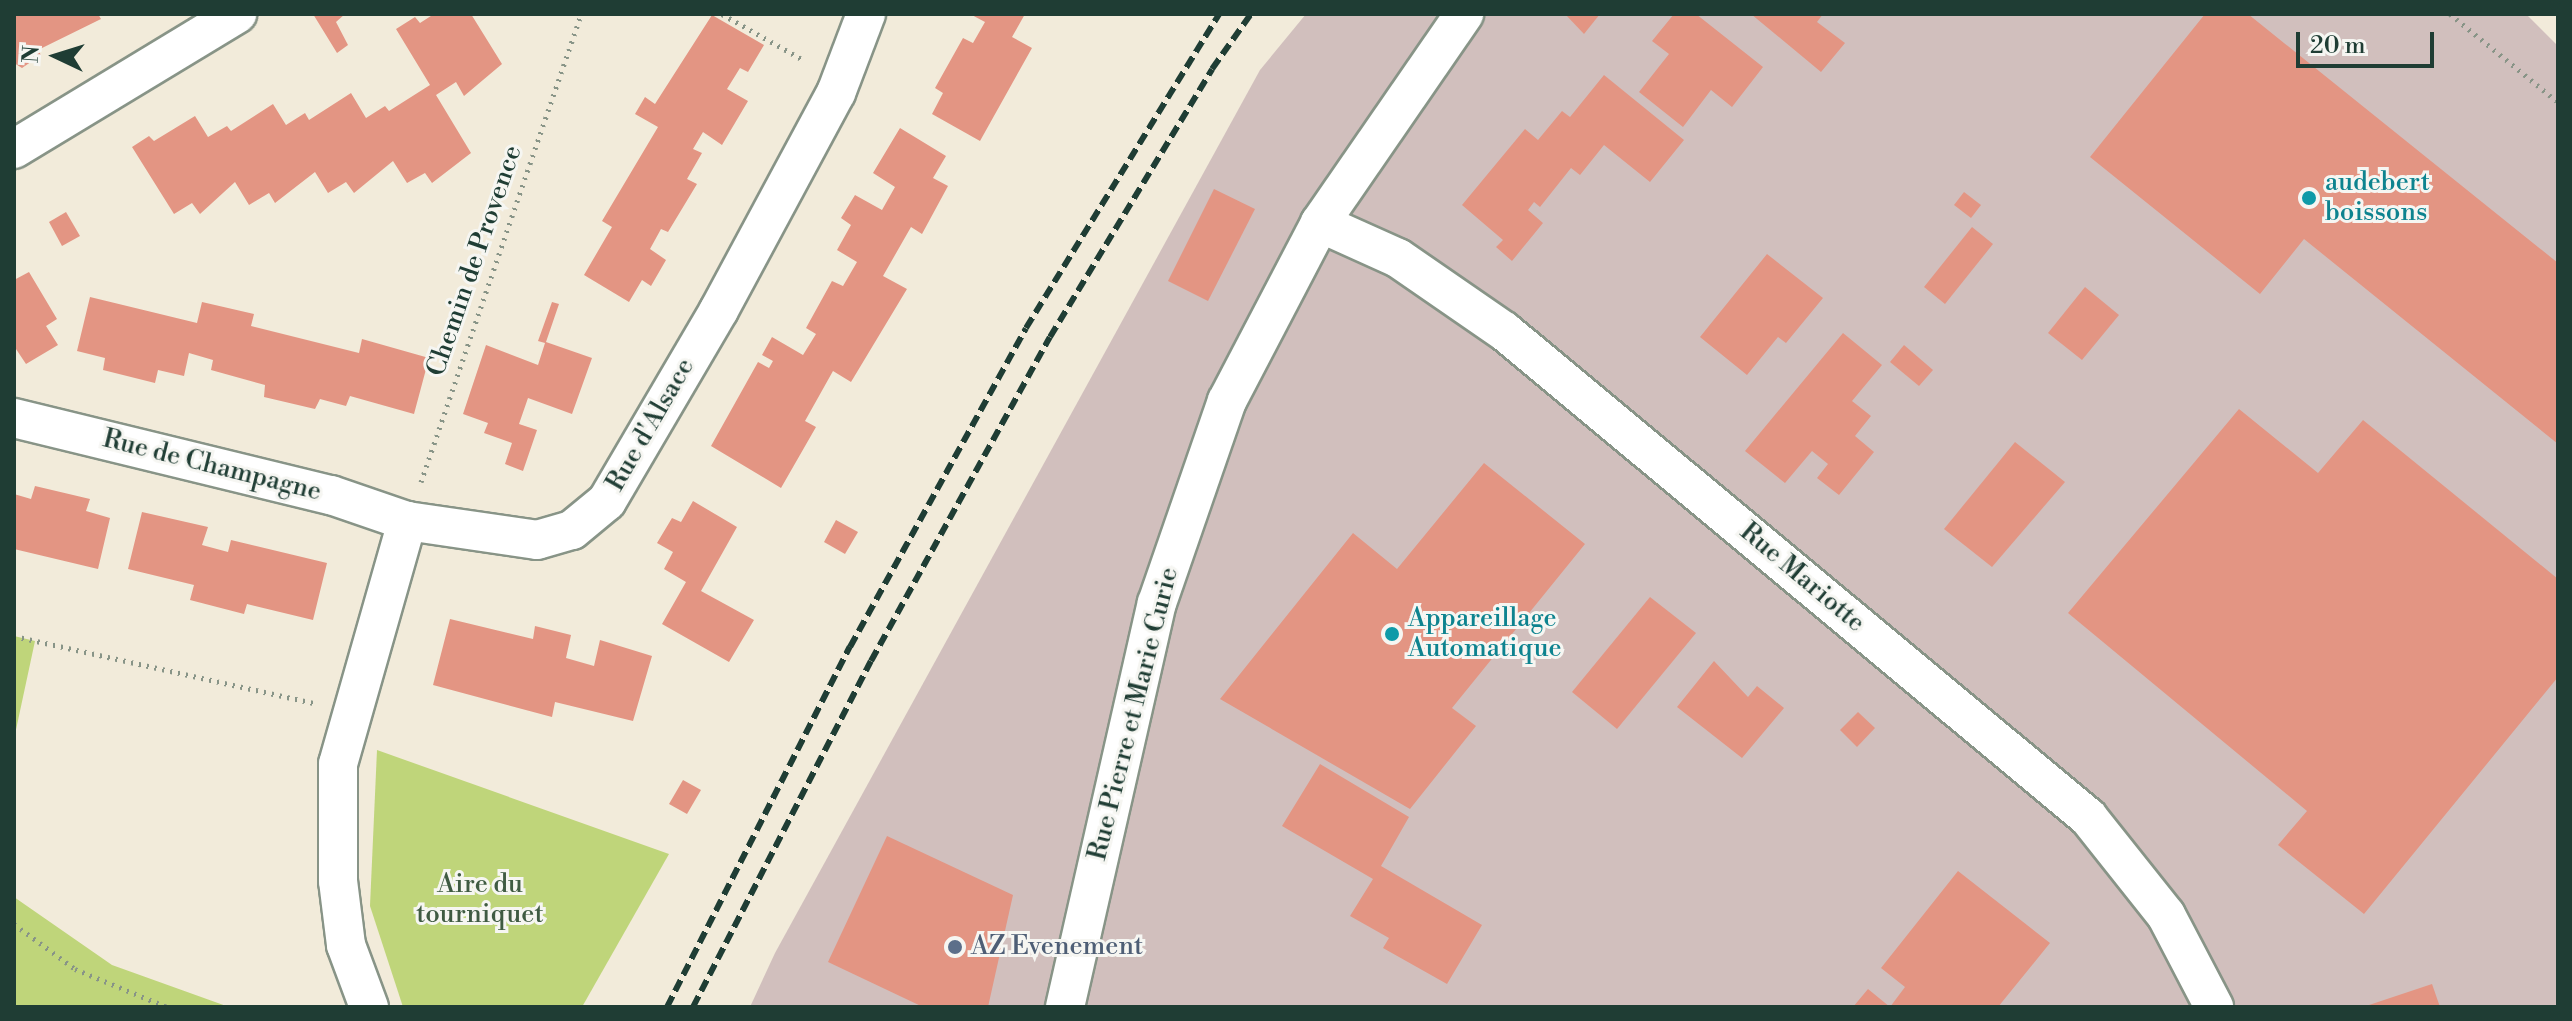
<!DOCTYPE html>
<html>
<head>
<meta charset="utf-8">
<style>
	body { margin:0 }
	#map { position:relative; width:2572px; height:1021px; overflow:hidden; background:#f2ebda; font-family:"Libre Bodoni",serif }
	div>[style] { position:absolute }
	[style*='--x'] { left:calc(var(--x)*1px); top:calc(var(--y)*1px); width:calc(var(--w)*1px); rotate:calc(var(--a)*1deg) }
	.industrial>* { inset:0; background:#d1bfbd }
	.green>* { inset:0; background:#bfd57a }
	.building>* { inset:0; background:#e39583 }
	.path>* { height:5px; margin-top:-2.5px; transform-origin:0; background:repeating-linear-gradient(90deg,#889487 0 2px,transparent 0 8px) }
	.roads { filter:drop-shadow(2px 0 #889487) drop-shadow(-2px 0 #889487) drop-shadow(0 2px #889487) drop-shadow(0 -2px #889487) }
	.street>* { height:38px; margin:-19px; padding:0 19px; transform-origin:19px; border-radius:19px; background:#fff }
	.rail>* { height:6px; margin-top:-3px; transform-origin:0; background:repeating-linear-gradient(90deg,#1f3d34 0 12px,transparent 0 18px) }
	.dots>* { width:22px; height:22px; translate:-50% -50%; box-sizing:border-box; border:4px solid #f6f6f2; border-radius:50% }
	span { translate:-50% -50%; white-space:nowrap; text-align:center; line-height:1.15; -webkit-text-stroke:6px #f6f6f2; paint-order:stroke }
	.culture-label { font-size:26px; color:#0d838f }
	.left { translate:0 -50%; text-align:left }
	.street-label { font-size:26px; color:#1f3d34 }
	.park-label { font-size:26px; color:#3f5b42 }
	.service-label { font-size:26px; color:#4e5e75 }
	.frame { position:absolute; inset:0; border:16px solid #1f3d34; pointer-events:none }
	.north { position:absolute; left:16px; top:16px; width:80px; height:80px; -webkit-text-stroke:6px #f6f6f2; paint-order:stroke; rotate:274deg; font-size:22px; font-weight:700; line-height:32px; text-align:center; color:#1f3d34 }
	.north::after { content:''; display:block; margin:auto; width:28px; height:36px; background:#1f3d34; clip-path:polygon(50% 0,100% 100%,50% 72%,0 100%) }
	.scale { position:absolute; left:2296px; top:32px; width:138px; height:36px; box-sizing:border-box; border:4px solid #1f3d34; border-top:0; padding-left:10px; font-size:24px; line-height:28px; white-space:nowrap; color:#1f3d34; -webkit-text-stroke:6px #f6f6f2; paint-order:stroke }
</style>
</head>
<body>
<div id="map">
	<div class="industrial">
		<div style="clip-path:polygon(1306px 14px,2526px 14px,2558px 46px,2558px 1007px,750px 1007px,775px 953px,1260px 70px)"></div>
	</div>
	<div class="green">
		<div style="clip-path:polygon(14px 636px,35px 641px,14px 739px)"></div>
		<div style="clip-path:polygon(377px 750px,669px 854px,582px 1007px,403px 1007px,370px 906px)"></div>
		<div style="clip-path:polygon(14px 897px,112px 965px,229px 1007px,14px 1007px)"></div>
	</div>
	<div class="building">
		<div style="clip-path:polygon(14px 14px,98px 14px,101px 19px,38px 50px,41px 55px,22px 68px,14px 63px)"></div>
		<div style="clip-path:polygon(313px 14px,345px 14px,336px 22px,348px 45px,337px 53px)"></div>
		<div style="clip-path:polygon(434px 14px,471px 14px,502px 64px,464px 96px,456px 82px,436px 95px,471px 153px,432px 183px,425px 173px,407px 183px,393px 161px,354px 193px,346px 182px,328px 193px,315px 172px,275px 203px,269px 193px,249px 205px,235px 182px,200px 214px,192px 203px,174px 214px,132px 147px,149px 136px,154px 141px,195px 116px,208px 137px,227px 126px,231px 131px,273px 104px,286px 125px,305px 113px,309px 120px,351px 93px,366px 118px,385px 106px,389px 111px,430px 85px,396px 29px,415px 17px,420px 23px)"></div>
		<div style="clip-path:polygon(970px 14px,1025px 14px,1012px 37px,1032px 48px,980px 141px,932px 114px,943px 93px,935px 88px,963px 38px,973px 43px,985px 22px)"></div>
		<div style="clip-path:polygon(1565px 14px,1600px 14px,1584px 34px)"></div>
		<div style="clip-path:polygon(1674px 14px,1696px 14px,1763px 67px,1732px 107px,1711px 90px,1683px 127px,1639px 92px,1669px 54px,1652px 41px)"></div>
		<div style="clip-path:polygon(1751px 14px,1823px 14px,1817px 22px,1845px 43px,1821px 72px)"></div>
		<div style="clip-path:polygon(2205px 14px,2248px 14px,2558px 263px,2558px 444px,2304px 239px,2260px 294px,2090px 157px)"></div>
		<div style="clip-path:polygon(712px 15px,764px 45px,748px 72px,740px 68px,727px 89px,748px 101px,722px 145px,703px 132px,693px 149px,702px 153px,687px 179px,697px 184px,668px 232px,661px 229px,650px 249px,666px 260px,651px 286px,642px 280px,629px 302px,584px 275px,612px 227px,602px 221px,658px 127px,635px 114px,645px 97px,655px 104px)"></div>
		<div style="clip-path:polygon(1604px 75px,1684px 140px,1650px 182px,1604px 145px,1580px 175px,1571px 168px,1540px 207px,1534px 202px,1528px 210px,1543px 223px,1512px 261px,1496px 247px,1503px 240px,1462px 205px,1525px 129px,1538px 140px,1562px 111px,1570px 117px)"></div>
		<div style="clip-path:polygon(900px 128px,946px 156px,933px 178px,948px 186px,922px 234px,911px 227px,883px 276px,907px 289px,851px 382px,833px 371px,805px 421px,816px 427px,781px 488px,711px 446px,758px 362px,769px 368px,773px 361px,762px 355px,772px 337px,803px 355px,816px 334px,806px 328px,832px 281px,843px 286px,857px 262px,837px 250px,851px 225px,841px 218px,855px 195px,882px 210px,895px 187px,873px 173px)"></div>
		<div style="clip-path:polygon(1214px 189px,1255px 209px,1208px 301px,1168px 281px)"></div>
		<div style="clip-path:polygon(1964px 192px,1981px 205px,1971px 218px,1954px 205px)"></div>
		<div style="clip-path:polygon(66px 212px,80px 236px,62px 246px,49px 222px)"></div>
		<div style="clip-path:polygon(1972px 227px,1993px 244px,1945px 304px,1924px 287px)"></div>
		<div style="clip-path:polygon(1767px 254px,1823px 298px,1786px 343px,1778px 337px,1747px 375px,1700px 337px)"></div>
		<div style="clip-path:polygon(29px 272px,57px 319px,46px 326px,58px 345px,26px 364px,14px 346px,14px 280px)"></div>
		<div style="clip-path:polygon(2085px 287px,2119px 315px,2082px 360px,2048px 333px)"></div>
		<div style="clip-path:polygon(90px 297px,197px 323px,202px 302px,254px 314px,251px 326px,359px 353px,362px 339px,429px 358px,414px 414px,350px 396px,346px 406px,320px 399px,315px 409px,264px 397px,265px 385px,211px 370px,213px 360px,189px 353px,184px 376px,158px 370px,155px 383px,103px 370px,105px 358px,77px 351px)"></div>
		<div style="clip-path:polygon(552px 302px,559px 304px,546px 342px,592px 358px,572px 414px,528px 398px,519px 424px,537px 430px,523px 471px,505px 464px,512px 443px,484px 433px,488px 423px,463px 414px,486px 345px,538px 365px,545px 343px,538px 341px)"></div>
		<div style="clip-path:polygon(1843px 333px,1882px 365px,1852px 401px,1871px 416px,1855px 436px,1874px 452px,1839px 495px,1817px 478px,1828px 464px,1812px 451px,1785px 483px,1745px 451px)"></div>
		<div style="clip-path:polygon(1904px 345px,1933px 370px,1919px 386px,1890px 362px)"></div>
		<div style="clip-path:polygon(2239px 409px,2318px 473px,2363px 420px,2558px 579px,2558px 677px,2364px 914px,2278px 845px,2307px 811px,2068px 613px)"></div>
		<div style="clip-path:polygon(2015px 442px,2065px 482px,1992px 567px,1944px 529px)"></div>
		<div style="clip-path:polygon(1484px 463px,1585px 544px,1452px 708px,1476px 726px,1410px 809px,1220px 699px,1353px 533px,1397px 569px)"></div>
		<div style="clip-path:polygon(35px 486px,90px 499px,86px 511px,110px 518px,98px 569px,14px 549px,14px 494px,31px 499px)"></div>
		<div style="clip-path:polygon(693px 501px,737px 527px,701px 591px,754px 620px,729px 662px,662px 624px,686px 582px,664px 569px,673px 552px,657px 543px,672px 518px,681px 522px)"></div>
		<div style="clip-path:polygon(142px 512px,208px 527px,202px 545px,228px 552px,231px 540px,327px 563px,313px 620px,247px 604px,244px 614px,190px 600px,194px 585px,128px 569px)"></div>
		<div style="clip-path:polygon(836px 520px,858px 532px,845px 554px,824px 542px)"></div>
		<div style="clip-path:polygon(1650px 597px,1696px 633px,1617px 729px,1572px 692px)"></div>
		<div style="clip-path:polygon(450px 619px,533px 639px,535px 626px,571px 635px,566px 658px,594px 666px,600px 640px,652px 656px,633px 721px,555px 702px,552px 717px,433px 685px)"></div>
		<div style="clip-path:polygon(1714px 661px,1748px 697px,1757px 686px,1784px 708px,1742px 758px,1677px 707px)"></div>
		<div style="clip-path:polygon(1858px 712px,1875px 728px,1857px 747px,1840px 730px)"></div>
		<div style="clip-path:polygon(1320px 764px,1409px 817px,1381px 866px,1482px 925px,1447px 984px,1383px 948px,1389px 938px,1350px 916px,1373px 879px,1282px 826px)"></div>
		<div style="clip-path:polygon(683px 780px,701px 790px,687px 814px,669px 804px)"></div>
		<div style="clip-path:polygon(887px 836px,1013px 895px,988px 1007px,923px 1007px,828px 962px)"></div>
		<div style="clip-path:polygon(1958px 871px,2050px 943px,1998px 1007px,1853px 1007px,1868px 989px,1890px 1007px,1905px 987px,1881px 968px)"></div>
		<div style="clip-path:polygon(2432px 984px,2440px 1007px,2366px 1007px,2366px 1006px)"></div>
	</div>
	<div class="path">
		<div style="--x:722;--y:14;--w:95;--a:29.5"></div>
		<div style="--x:2450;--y:14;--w:139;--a:39.2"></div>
		<div style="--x:421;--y:482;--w:495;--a:-71.1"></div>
		<div style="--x:14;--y:636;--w:307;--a:12.6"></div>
		<div style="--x:14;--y:924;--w:76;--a:36.4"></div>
		<div style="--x:75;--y:969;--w:100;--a:22.4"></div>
	</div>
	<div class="roads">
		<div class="street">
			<div style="--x:14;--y:149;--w:261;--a:-31.2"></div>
			<div style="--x:1320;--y:223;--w:85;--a:24.2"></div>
			<div style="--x:1398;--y:258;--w:129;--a:34.6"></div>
			<div style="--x:1504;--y:331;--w:760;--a:39.77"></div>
			<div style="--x:2088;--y:817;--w:125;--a:51.5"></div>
			<div style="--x:2166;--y:915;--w:104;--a:62.4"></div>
			<div style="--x:14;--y:418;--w:326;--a:13.7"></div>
			<div style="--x:331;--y:495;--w:80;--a:18.9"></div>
			<div style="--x:407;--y:521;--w:131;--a:8.3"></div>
			<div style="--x:537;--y:540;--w:36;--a:-16"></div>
			<div style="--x:572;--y:530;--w:45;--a:-39.6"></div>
			<div style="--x:607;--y:501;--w:221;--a:-59.6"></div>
			<div style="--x:719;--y:310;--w:247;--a:-61.7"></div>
			<div style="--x:836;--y:93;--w:85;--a:-69.2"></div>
			<div style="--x:369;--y:1007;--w:66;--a:-110.4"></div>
			<div style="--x:346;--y:945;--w:64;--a:-97.1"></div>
			<div style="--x:338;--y:881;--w:117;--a:-90"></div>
			<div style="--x:338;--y:764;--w:253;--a:-74.1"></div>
			<div style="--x:1065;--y:1007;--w:414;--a:-77.2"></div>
			<div style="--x:1157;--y:603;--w:214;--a:-70.9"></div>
			<div style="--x:1227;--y:401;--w:201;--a:-62.4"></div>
			<div style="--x:1320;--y:223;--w:254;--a:-55.4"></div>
		</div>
	</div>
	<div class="rail">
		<div style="--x:667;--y:1007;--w:404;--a:-63.1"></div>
		<div style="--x:850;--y:647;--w:364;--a:-61.1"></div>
		<div style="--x:1026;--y:328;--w:369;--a:-58.4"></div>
		<div style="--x:693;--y:1007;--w:389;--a:-62.8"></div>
		<div style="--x:871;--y:661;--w:370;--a:-61.1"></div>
		<div style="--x:1050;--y:337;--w:313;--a:-58.8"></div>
		<div style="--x:1212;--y:69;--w:67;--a:-54.7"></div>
	</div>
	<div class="dots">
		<div style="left:2309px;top:198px;background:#0f9aa8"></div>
		<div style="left:1392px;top:634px;background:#0f9aa8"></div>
		<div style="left:955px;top:947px;background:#5c6f8a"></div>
	</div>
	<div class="culture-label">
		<span class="left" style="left:2325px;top:198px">audebert<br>boissons</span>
		<span class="left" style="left:1408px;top:634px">Appareillage<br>Automatique</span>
	</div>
	<div class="street-label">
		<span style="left:475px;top:261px;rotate:-71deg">Chemin de Provence</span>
		<span style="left:651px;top:425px;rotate:-60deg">Rue d'Alsace</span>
		<span style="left:212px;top:466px;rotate:14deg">Rue de Champagne</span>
		<span style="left:1802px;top:578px;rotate:40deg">Rue Mariotte</span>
		<span style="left:1134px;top:714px;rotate:-76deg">Rue Pierre et Marie Curie</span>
	</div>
	<div class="park-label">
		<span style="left:480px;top:900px">Aire du<br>tourniquet</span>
	</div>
	<div class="service-label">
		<span class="left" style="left:971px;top:947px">AZ Evenement</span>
	</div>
	<div class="frame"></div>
	<div class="north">N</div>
	<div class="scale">20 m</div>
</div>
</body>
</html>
